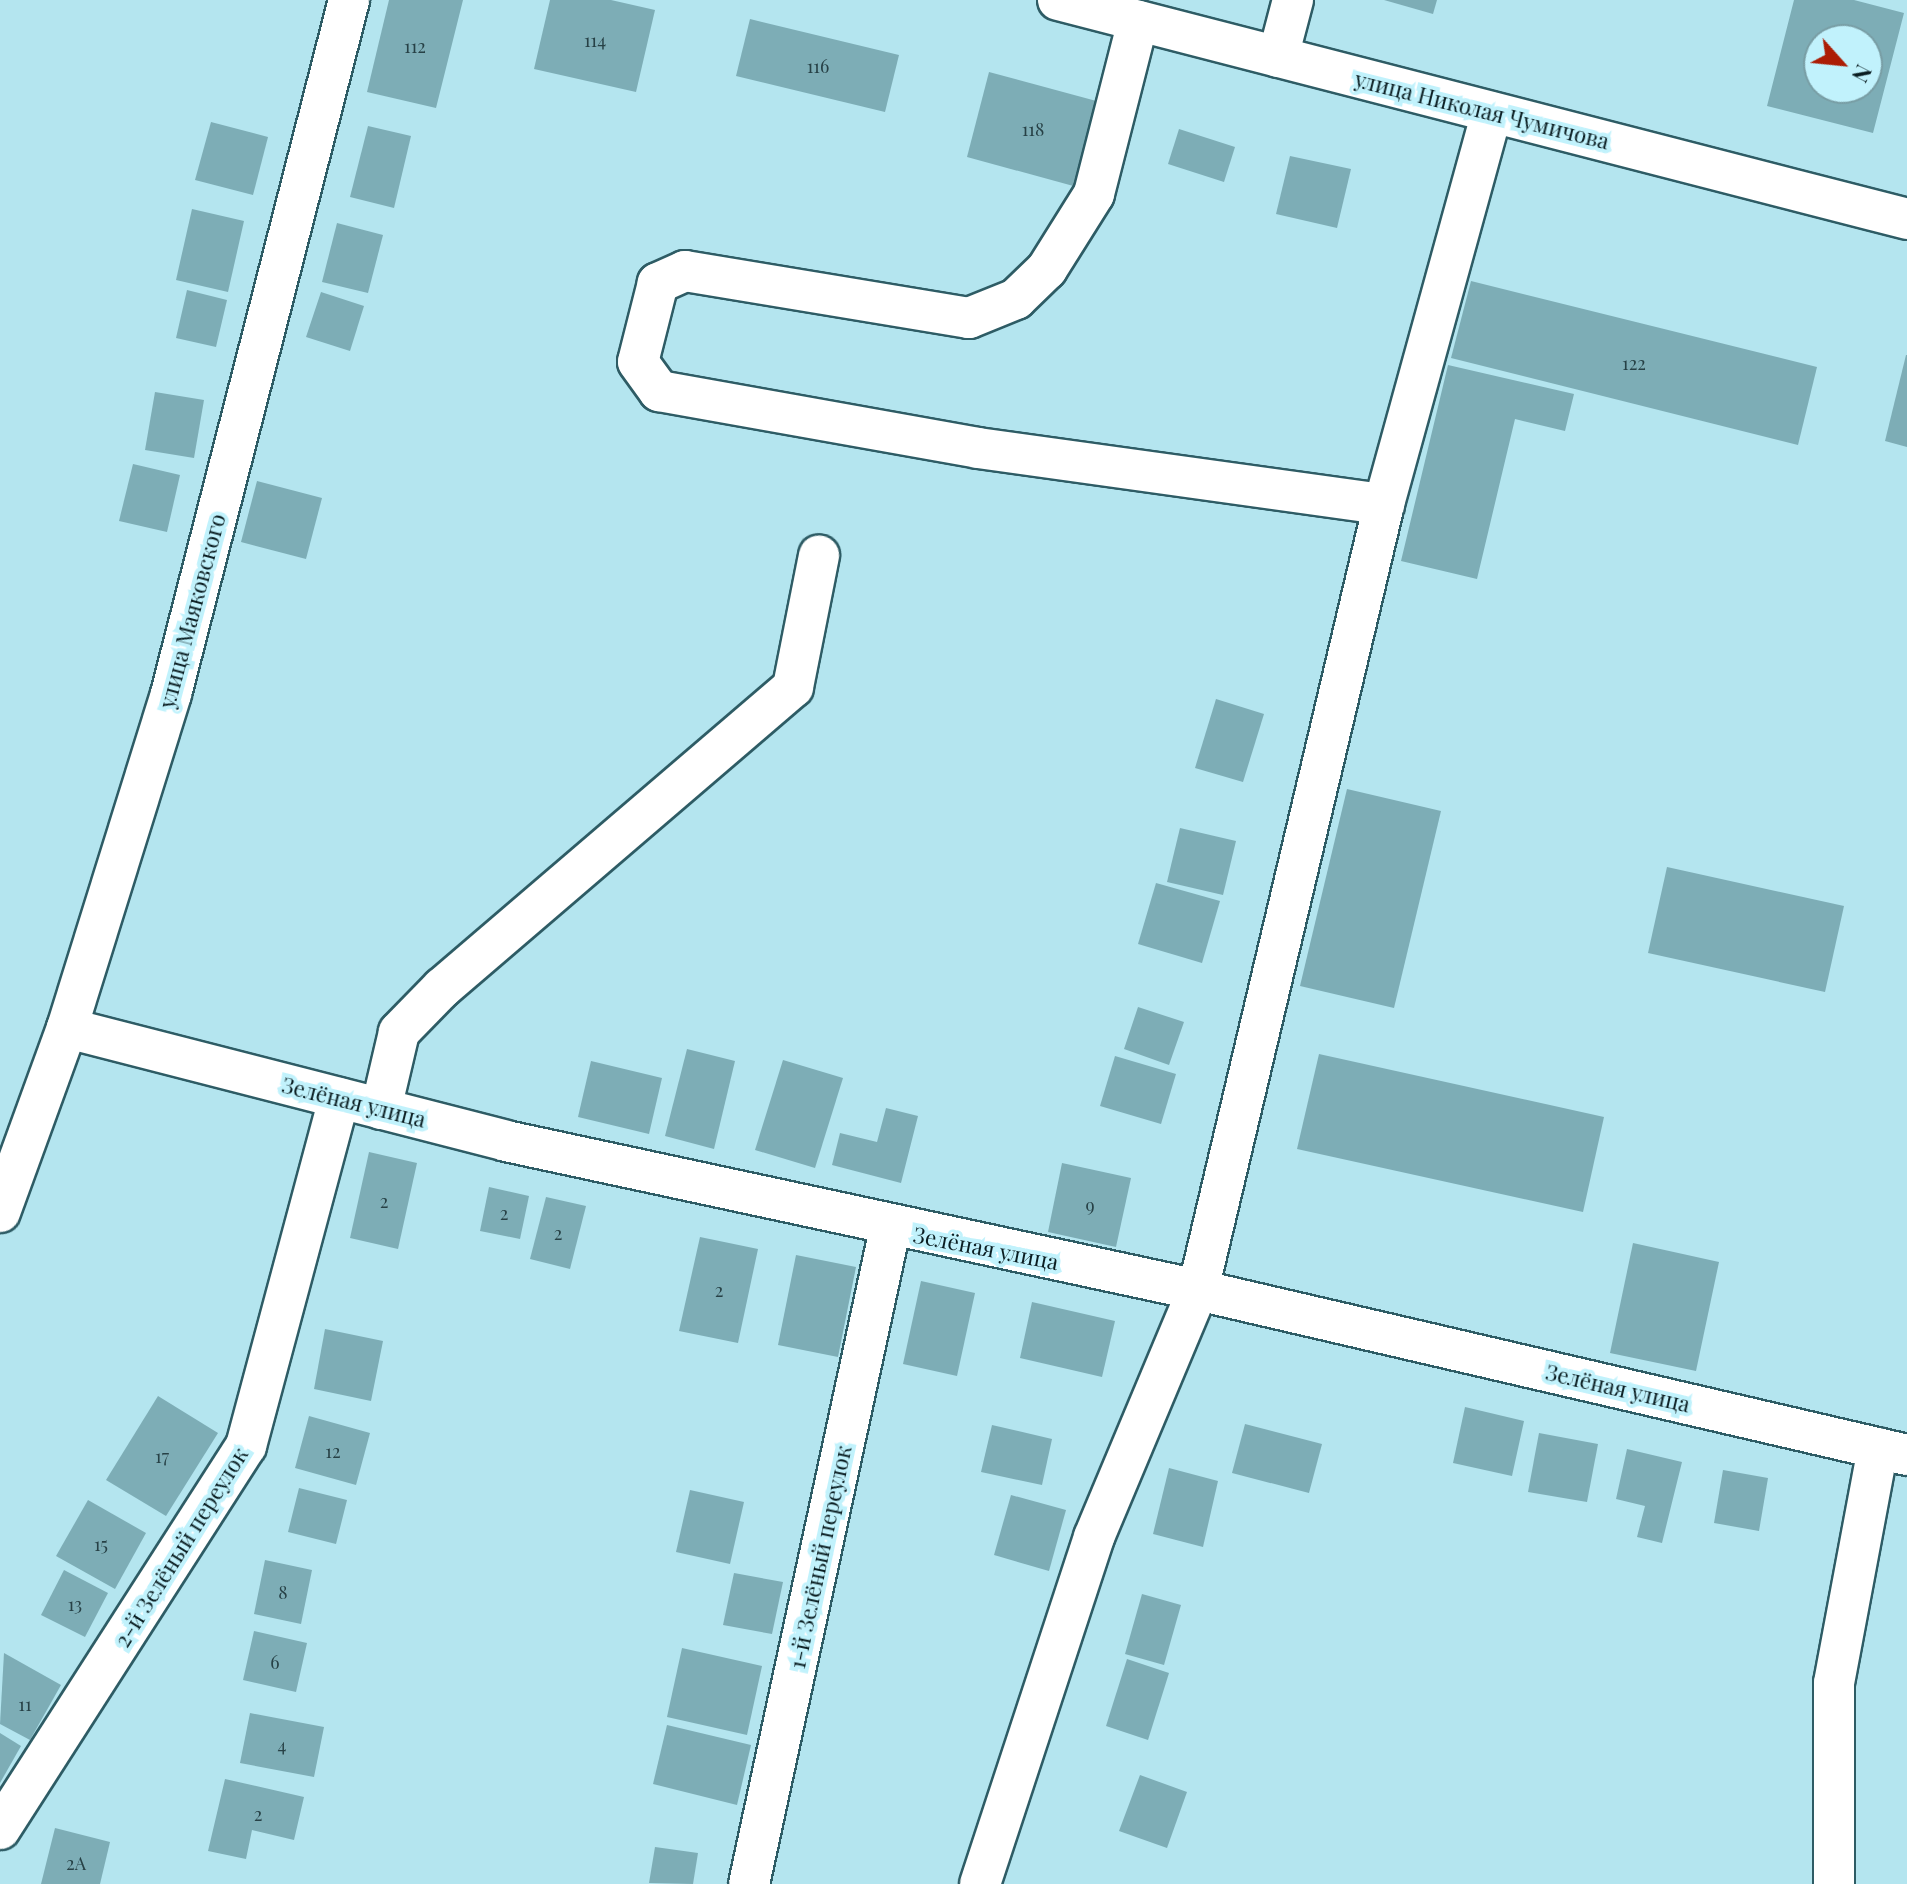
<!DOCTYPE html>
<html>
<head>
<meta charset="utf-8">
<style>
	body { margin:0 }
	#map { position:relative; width:1907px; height:1884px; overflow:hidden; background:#b4e5ef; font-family:"Playfair Display",serif }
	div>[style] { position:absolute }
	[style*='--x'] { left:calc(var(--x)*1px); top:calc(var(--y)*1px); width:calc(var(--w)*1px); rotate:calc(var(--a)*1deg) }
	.building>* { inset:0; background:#7dadb6 }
	.roads { filter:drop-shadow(2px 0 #2e5c65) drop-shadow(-2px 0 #2e5c65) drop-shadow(0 2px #2e5c65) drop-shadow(0 -2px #2e5c65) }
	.minor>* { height:40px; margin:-20px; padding:0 20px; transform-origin:20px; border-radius:20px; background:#fff }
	span { translate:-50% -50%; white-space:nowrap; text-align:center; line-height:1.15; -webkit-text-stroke:8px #c1f2fc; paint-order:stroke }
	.number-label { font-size:18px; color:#274146 }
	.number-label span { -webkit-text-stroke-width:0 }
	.street-label { font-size:22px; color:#0a1d21 }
	.north { position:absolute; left:1803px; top:24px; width:80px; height:80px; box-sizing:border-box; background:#c1f2fc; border:2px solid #789da4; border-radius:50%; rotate:117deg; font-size:22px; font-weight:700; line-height:32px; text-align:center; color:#0a1d21 }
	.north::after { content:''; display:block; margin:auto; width:28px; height:36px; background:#ac1d05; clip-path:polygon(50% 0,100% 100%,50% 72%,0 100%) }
</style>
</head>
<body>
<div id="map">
	<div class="building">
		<div style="clip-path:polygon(389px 0,463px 0,436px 108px,367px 92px)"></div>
		<div style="clip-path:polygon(550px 0,611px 0,655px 10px,636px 92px,534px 69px)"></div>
		<div style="clip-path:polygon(1384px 0,1437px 0,1433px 14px)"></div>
		<div style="clip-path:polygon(evenodd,1794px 0,1854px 0,1904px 13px,1873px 133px,1767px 106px,1794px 0,1819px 40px,1867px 40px,1867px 88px,1819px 88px,1819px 40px)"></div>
		<div style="clip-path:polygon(750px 19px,899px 55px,885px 112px,736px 76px)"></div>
		<div style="clip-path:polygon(989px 72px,1100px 102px,1077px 187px,967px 157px)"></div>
		<div style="clip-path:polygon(211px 122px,268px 137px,253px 195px,195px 180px)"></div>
		<div style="clip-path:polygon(368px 126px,411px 136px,394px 208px,350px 197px)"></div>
		<div style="clip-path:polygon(1179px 129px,1235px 147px,1224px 182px,1168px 164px)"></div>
		<div style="clip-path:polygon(1290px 156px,1351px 169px,1337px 228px,1276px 214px)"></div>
		<div style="clip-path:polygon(192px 209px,244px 221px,228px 292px,176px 280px)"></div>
		<div style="clip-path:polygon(337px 223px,383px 235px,368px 293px,322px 282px)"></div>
		<div style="clip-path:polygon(1471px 281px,1817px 367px,1798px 445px,1451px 358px)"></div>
		<div style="clip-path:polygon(187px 290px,227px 300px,216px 347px,176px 338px)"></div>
		<div style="clip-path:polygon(321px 292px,364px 306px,350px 351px,306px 337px)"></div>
		<div style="clip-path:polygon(1906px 355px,1907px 355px,1907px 447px,1885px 441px)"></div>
		<div style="clip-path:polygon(1448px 365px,1574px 394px,1565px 431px,1515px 419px,1477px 579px,1401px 561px)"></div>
		<div style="clip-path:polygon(155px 392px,204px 400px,194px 458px,145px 450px)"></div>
		<div style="clip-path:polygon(133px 464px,180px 475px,167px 532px,119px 521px)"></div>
		<div style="clip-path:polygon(257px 481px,322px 498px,306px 559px,241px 542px)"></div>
		<div style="clip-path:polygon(1216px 699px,1264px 714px,1243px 782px,1195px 768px)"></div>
		<div style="clip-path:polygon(1347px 789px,1441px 811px,1394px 1008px,1300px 986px)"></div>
		<div style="clip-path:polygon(1180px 828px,1236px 841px,1223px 895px,1167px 882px)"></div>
		<div style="clip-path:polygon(1667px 867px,1844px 906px,1825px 992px,1648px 953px)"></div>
		<div style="clip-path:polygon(1156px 883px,1220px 901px,1202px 963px,1138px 944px)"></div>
		<div style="clip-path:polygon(1138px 1007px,1184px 1022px,1169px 1065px,1124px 1049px)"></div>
		<div style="clip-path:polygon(687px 1049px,735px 1061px,714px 1149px,665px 1136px)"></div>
		<div style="clip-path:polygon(1319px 1054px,1604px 1117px,1583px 1212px,1297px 1149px)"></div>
		<div style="clip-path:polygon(1115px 1056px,1176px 1074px,1161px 1124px,1100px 1106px)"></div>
		<div style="clip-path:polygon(783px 1060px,843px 1078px,815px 1168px,755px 1150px)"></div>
		<div style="clip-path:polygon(591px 1061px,662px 1078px,649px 1134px,578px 1117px)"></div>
		<div style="clip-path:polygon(886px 1108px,918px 1116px,901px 1183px,832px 1165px,840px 1133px,877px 1142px)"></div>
		<div style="clip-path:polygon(369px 1152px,417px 1163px,398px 1249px,350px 1238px)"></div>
		<div style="clip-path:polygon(1062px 1163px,1131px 1178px,1116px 1247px,1048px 1232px)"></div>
		<div style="clip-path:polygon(489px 1187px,529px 1196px,520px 1239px,480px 1231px)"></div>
		<div style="clip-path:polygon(546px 1197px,586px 1206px,570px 1269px,530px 1259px)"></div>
		<div style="clip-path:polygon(700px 1237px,758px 1249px,738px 1343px,679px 1331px)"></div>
		<div style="clip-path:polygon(1633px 1243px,1719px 1262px,1696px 1371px,1610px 1353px)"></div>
		<div style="clip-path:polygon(796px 1255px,856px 1267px,838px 1357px,778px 1345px)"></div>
		<div style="clip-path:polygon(921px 1281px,975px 1293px,957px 1376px,903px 1364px)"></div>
		<div style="clip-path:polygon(1032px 1302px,1115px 1321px,1102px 1377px,1020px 1358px)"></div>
		<div style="clip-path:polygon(325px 1329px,383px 1341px,371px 1401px,314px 1389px)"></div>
		<div style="clip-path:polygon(158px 1396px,218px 1433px,166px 1516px,106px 1480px)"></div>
		<div style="clip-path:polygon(1465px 1407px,1524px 1421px,1512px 1476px,1453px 1463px)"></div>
		<div style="clip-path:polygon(309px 1416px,370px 1433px,356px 1485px,295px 1468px)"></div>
		<div style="clip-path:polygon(1245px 1424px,1322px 1444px,1309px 1493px,1232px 1473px)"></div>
		<div style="clip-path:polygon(992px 1425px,1052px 1439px,1042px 1485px,981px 1472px)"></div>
		<div style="clip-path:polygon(1539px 1433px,1598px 1444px,1587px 1502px,1528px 1492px)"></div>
		<div style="clip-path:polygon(1627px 1449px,1682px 1462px,1662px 1543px,1637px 1537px,1645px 1506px,1616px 1499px)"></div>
		<div style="clip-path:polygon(1169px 1468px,1218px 1481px,1203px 1547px,1153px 1534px)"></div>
		<div style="clip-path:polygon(1723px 1470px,1768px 1478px,1759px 1531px,1714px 1523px)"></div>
		<div style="clip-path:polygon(299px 1488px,347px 1500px,336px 1544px,288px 1532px)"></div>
		<div style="clip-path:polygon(690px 1490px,744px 1502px,730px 1564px,676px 1552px)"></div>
		<div style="clip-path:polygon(1011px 1495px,1066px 1510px,1049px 1571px,994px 1555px)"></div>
		<div style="clip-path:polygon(88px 1500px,146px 1533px,115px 1589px,56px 1556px)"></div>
		<div style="clip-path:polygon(265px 1560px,312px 1570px,301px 1624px,254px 1614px)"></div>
		<div style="clip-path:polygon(64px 1570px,108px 1593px,85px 1637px,41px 1615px)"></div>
		<div style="clip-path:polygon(734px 1573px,783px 1582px,772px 1634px,723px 1625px)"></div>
		<div style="clip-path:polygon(1142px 1594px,1181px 1605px,1164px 1665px,1125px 1654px)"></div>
		<div style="clip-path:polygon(254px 1631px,307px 1643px,296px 1692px,243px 1680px)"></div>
		<div style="clip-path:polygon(682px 1648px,762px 1666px,747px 1735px,667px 1717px)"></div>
		<div style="clip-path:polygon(4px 1653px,61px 1685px,30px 1740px,0 1724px)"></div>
		<div style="clip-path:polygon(1127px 1659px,1169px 1673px,1148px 1740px,1106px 1726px)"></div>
		<div style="clip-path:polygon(250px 1713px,324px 1727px,314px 1777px,240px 1763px)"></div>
		<div style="clip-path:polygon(667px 1725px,751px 1745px,737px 1805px,653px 1784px)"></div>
		<div style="clip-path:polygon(0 1733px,21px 1746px,0 1783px)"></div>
		<div style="clip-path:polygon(1140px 1775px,1187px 1792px,1167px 1848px,1119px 1831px)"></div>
		<div style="clip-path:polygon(225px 1779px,304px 1797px,294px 1840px,252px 1830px,246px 1859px,208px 1851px)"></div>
		<div style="clip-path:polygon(55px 1828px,110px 1842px,100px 1884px,41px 1884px)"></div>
		<div style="clip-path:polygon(655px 1847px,698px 1853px,693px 1884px,649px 1883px)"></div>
	</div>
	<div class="roads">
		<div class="minor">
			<div style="--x:1058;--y:0;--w:877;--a:14.46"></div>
			<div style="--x:1138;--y:21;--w:179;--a:104.3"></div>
			<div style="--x:1094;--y:194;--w:89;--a:122.1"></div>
			<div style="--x:1047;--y:269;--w:43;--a:135.9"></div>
			<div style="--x:1016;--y:299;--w:51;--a:158"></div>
			<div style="--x:969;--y:318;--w:288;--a:-170.6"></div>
			<div style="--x:685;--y:271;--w:30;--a:156"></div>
			<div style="--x:658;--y:283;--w:81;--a:104.2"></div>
			<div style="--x:638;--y:362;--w:36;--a:54"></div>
			<div style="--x:659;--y:391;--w:324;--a:10.1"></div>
			<div style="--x:978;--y:448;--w:410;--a:7.9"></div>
			<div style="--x:1278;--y:57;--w:59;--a:-75.3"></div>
			<div style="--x:67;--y:1028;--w:453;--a:14.4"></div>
			<div style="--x:506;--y:1141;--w:708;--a:12.15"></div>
			<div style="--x:1198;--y:1290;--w:728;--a:13.1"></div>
			<div style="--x:381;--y:1109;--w:79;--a:-76.8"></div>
			<div style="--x:399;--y:1032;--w:62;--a:-45.7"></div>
			<div style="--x:442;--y:988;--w:462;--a:-40.6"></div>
			<div style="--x:793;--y:687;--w:134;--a:-78.8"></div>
			<div style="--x:0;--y:1212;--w:196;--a:-70"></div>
			<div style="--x:67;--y:1028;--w:350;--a:-72.7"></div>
			<div style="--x:171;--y:694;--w:716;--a:-75.61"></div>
			<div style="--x:0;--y:1829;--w:455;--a:-57.3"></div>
			<div style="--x:246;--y:1446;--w:360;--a:-75"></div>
			<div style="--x:749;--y:1884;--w:670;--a:-77.85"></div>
			<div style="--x:980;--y:1884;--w:365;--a:-71.8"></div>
			<div style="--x:1094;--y:1537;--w:268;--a:-67.2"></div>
			<div style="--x:1198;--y:1290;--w:808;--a:-76.69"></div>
			<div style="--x:1384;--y:504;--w:406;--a:-74.6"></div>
			<div style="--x:1834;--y:1884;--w:201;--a:-90"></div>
			<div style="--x:1834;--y:1683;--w:239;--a:-79.4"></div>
		</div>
	</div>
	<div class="number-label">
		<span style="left:595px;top:40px">114</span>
		<span style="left:415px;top:46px">112</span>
		<span style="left:818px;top:66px">116</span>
		<span style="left:1033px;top:129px">118</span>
		<span style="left:1634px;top:363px">122</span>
		<span style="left:384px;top:1201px">2</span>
		<span style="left:1090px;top:1205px">9</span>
		<span style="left:504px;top:1213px">2</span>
		<span style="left:558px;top:1233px">2</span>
		<span style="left:719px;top:1290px">2</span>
		<span style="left:333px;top:1451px">12</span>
		<span style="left:162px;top:1456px">17</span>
		<span style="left:101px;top:1544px">15</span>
		<span style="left:283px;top:1592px">8</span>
		<span style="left:75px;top:1604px">13</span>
		<span style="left:275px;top:1662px">6</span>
		<span style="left:25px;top:1704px">11</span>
		<span style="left:282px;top:1745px">4</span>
		<span style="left:258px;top:1814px">2</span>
		<span style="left:76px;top:1863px">2А</span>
	</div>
	<div class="street-label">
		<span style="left:1482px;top:110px;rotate:14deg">улица Николая Чумичова</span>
		<span style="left:192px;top:611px;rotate:-75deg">улица Маяковского</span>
		<span style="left:354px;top:1102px;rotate:14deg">Зелёная улица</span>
		<span style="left:986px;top:1248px;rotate:11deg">Зелёная улица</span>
		<span style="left:1618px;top:1388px;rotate:13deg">Зелёная улица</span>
		<span style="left:181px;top:1547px;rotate:-58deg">2-й Зелёный переулок</span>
		<span style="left:820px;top:1557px;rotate:-78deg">1-й Зелёный переулок</span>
	</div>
	<div class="north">N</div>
</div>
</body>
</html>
